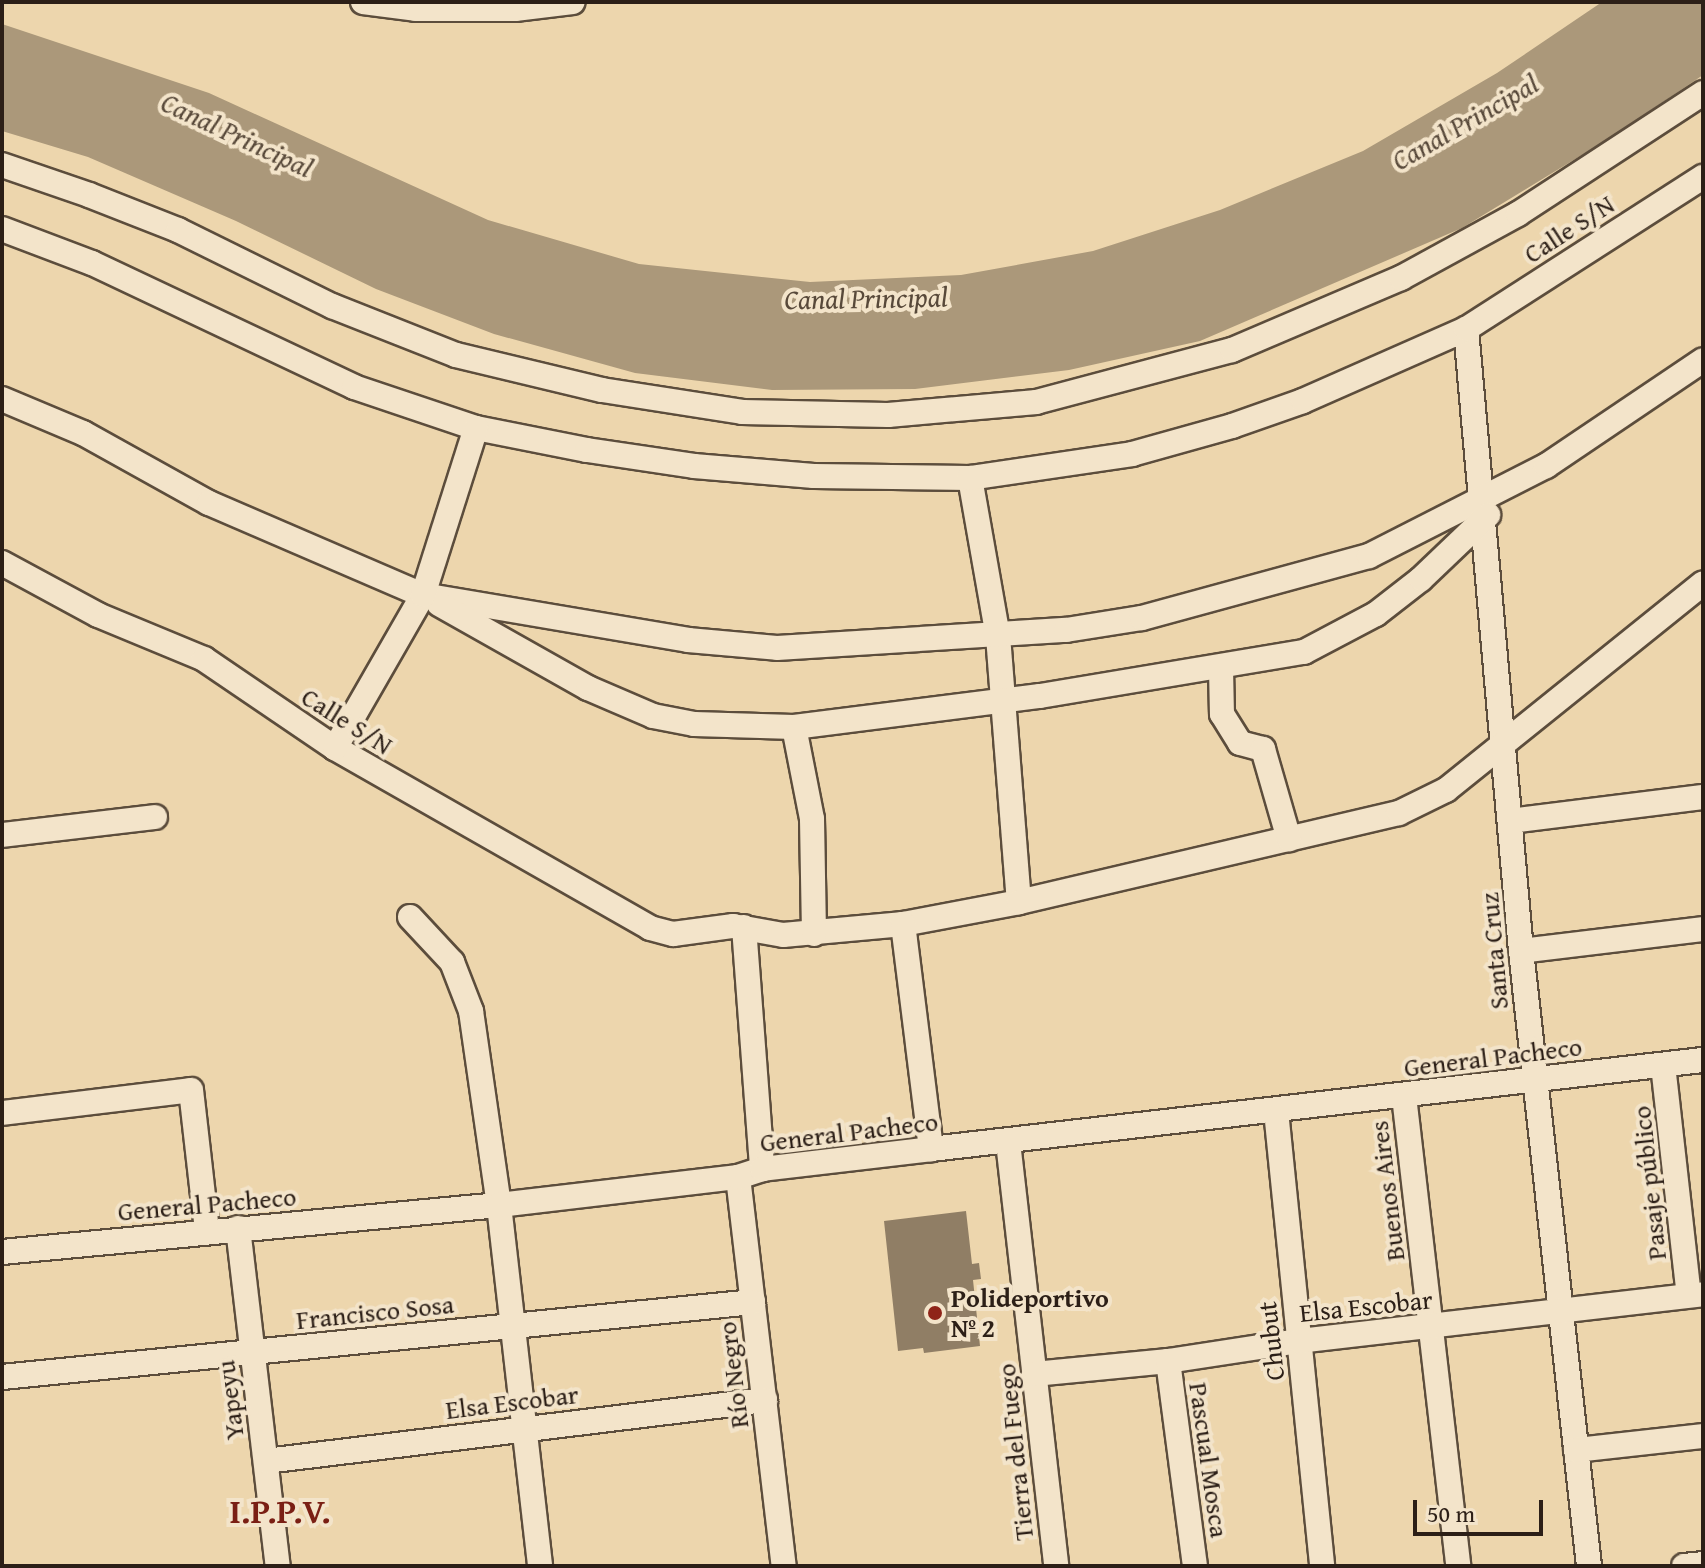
<!DOCTYPE html>
<html>
<head>
<meta charset="utf-8">
<style>
	body { margin:0 }
	#map { position:relative; width:1705px; height:1568px; overflow:hidden; background:#edd6ad; font-family:"Gentium Book Plus",serif }
	div>[style] { position:absolute }
	[style*='--x'] { left:calc(var(--x)*1px); top:calc(var(--y)*1px); width:calc(var(--w)*1px); rotate:calc(var(--a)*1deg) }
	.water>* { inset:0; background:#ab987a }
	.building>* { inset:0; background:#907e65 }
	.roads { filter:drop-shadow(2px 0 #5c4d3c) drop-shadow(-2px 0 #5c4d3c) drop-shadow(0 2px #5c4d3c) drop-shadow(0 -2px #5c4d3c) }
	.minor>* { height:24px; margin:-12px; padding:0 12px; transform-origin:12px; border-radius:12px; background:#f3e4ca }
	.dots>* { width:22px; height:22px; translate:-50% -50%; box-sizing:border-box; border:4px solid #f3e4ca; border-radius:50% }
	span { translate:-50% -50%; white-space:nowrap; text-align:center; line-height:1.15; -webkit-text-stroke:8px #f3e4ca; paint-order:stroke }
	.street-label { font-size:26px; color:#2c1f17 }
	.poi-label { font-size:26px; color:#2c1f17; font-weight:700 }
	.left { translate:0 -50%; text-align:left }
	.water-label { font-size:28px; color:#58493a; font-style:italic }
	.district-label { font-size:34px; color:#7a1f14; font-weight:700 }
	.frame { position:absolute; inset:0; border:4px solid #2c1f17; pointer-events:none }
	.scale { position:absolute; left:1413px; top:1500px; width:130px; height:36px; box-sizing:border-box; border:4px solid #2c1f17; border-top:0; padding-left:10px; font-size:24px; line-height:28px; white-space:nowrap; color:#2c1f17; -webkit-text-stroke:6px #f3e4ca; paint-order:stroke }
</style>
</head>
<body>
<div id="map">
	<div class="water">
		<div style="clip-path:polygon(1602px 2px,1703px 2px,1703px 75px,1608px 139px,1462px 228px,1200px 341px,1069px 370px,915px 389px,772px 390px,635px 373px,494px 334px,376px 289px,236px 221px,88px 157px,2px 131px,2px 24px,209px 93px,488px 220px,639px 264px,810px 282px,961px 275px,1093px 251px,1220px 210px,1363px 151px,1497px 73px)"></div>
	</div>
	<div class="building">
		<div style="clip-path:polygon(966px 1211px,972px 1264px,979px 1263px,981px 1279px,973px 1280px,980px 1346px,924px 1353px,923px 1348px,898px 1351px,884px 1221px)"></div>
	</div>
	<div class="roads">
		<div class="minor">
			<div style="--x:363;--y:2;--w:53;--a:7.5"></div>
			<div style="--x:416;--y:9;--w:99;--a:0"></div>
			<div style="--x:515;--y:9;--w:58;--a:-6.9"></div>
			<div style="--x:2;--y:165;--w:92;--a:19"></div>
			<div style="--x:89;--y:195;--w:96;--a:21.5"></div>
			<div style="--x:178;--y:230;--w:172;--a:26.3"></div>
			<div style="--x:332;--y:306;--w:133;--a:21.6"></div>
			<div style="--x:456;--y:355;--w:150;--a:13.5"></div>
			<div style="--x:602;--y:390;--w:142;--a:8.9"></div>
			<div style="--x:742;--y:412;--w:146;--a:1.2"></div>
			<div style="--x:888;--y:415;--w:149;--a:-5"></div>
			<div style="--x:1036;--y:402;--w:203;--a:-14.9"></div>
			<div style="--x:1232;--y:350;--w:184;--a:-23.1"></div>
			<div style="--x:1401;--y:278;--w:133;--a:-28.7"></div>
			<div style="--x:1518;--y:214;--w:221;--a:-33.2"></div>
			<div style="--x:2;--y:229;--w:96;--a:20.7"></div>
			<div style="--x:92;--y:263;--w:290;--a:25.3"></div>
			<div style="--x:354;--y:387;--w:129;--a:18.6"></div>
			<div style="--x:476;--y:428;--w:113;--a:11.2"></div>
			<div style="--x:587;--y:450;--w:108;--a:8.5"></div>
			<div style="--x:694;--y:466;--w:120;--a:4.8"></div>
			<div style="--x:814;--y:476;--w:156;--a:0.7"></div>
			<div style="--x:970;--y:478;--w:160;--a:80"></div>
			<div style="--x:998;--y:636;--w:267;--a:85.5"></div>
			<div style="--x:1466;--y:329;--w:624;--a:84.95"></div>
			<div style="--x:1521;--y:951;--w:619;--a:83.69"></div>
			<div style="--x:2;--y:399;--w:88;--a:22.8"></div>
			<div style="--x:83;--y:433;--w:144;--a:29.1"></div>
			<div style="--x:209;--y:503;--w:233;--a:23.3"></div>
			<div style="--x:423;--y:595;--w:269;--a:9.6"></div>
			<div style="--x:688;--y:640;--w:89;--a:5.1"></div>
			<div style="--x:777;--y:648;--w:290;--a:-3.6"></div>
			<div style="--x:1066;--y:630;--w:77;--a:-9"></div>
			<div style="--x:1142;--y:618;--w:235;--a:-15.3"></div>
			<div style="--x:1369;--y:556;--w:199;--a:-27"></div>
			<div style="--x:1546;--y:466;--w:189;--a:-34"></div>
			<div style="--x:970;--y:478;--w:164;--a:-8.4"></div>
			<div style="--x:1132;--y:454;--w:104;--a:-15.6"></div>
			<div style="--x:1232;--y:426;--w:75;--a:-19.4"></div>
			<div style="--x:1303;--y:401;--w:178;--a:-23.8"></div>
			<div style="--x:1466;--y:329;--w:282;--a:-32.7"></div>
			<div style="--x:2;--y:563;--w:109;--a:28.4"></div>
			<div style="--x:98;--y:615;--w:115;--a:22.5"></div>
			<div style="--x:204;--y:659;--w:158;--a:34.2"></div>
			<div style="--x:335;--y:748;--w:363;--a:29.7"></div>
			<div style="--x:650;--y:928;--w:24;--a:15"></div>
			<div style="--x:673;--y:934;--w:61;--a:-7.6"></div>
			<div style="--x:733;--y:926;--w:51;--a:10.2"></div>
			<div style="--x:783;--y:935;--w:121;--a:-5.2"></div>
			<div style="--x:903;--y:924;--w:118;--a:-10.7"></div>
			<div style="--x:1019;--y:902;--w:390;--a:-13.2"></div>
			<div style="--x:1399;--y:813;--w:52;--a:-26.1"></div>
			<div style="--x:1446;--y:790;--w:330;--a:-38.8"></div>
			<div style="--x:439;--y:604;--w:171;--a:29.4"></div>
			<div style="--x:588;--y:688;--w:71;--a:23.3"></div>
			<div style="--x:653;--y:716;--w:42;--a:11"></div>
			<div style="--x:694;--y:724;--w:100;--a:1.7"></div>
			<div style="--x:794;--y:727;--w:248;--a:-7.2"></div>
			<div style="--x:1040;--y:696;--w:268;--a:-9.5"></div>
			<div style="--x:1304;--y:652;--w:81;--a:-27.8"></div>
			<div style="--x:1376;--y:614;--w:57;--a:-37.9"></div>
			<div style="--x:1421;--y:579;--w:93;--a:-43.7"></div>
			<div style="--x:1221;--y:668;--w:46;--a:88.8"></div>
			<div style="--x:1222;--y:714;--w:34;--a:58"></div>
			<div style="--x:1240;--y:743;--w:24;--a:15"></div>
			<div style="--x:1263;--y:749;--w:94;--a:73.9"></div>
			<div style="--x:794;--y:727;--w:94;--a:78.9"></div>
			<div style="--x:812;--y:819;--w:115;--a:89"></div>
			<div style="--x:335;--y:748;--w:177;--a:-60.1"></div>
			<div style="--x:423;--y:595;--w:175;--a:-72.4"></div>
			<div style="--x:1510;--y:821;--w:194;--a:-7.1"></div>
			<div style="--x:2;--y:835;--w:154;--a:-6.7"></div>
			<div style="--x:410;--y:917;--w:62;--a:47"></div>
			<div style="--x:452;--y:962;--w:53;--a:68.8"></div>
			<div style="--x:471;--y:1011;--w:196;--a:81.8"></div>
			<div style="--x:499;--y:1205;--w:363;--a:83.5"></div>
			<div style="--x:903;--y:924;--w:227;--a:82.9"></div>
			<div style="--x:744;--y:927;--w:243;--a:85.7"></div>
			<div style="--x:1521;--y:951;--w:183;--a:-6.9"></div>
			<div style="--x:1663;--y:1065;--w:231;--a:83.6"></div>
			<div style="--x:1404;--y:1096;--w:473;--a:83.4"></div>
			<div style="--x:1276;--y:1111;--w:457;--a:84.2"></div>
			<div style="--x:2;--y:1113;--w:190;--a:-6.9"></div>
			<div style="--x:191;--y:1090;--w:142;--a:83.5"></div>
			<div style="--x:1008;--y:1142;--w:427;--a:83.5"></div>
			<div style="--x:738;--y:1177;--w:392;--a:83.3"></div>
			<div style="--x:238;--y:1228;--w:340;--a:83.3"></div>
			<div style="--x:2;--y:1252;--w:499;--a:-5.4"></div>
			<div style="--x:499;--y:1205;--w:241;--a:-6.7"></div>
			<div style="--x:738;--y:1177;--w:25;--a:-18"></div>
			<div style="--x:762;--y:1169;--w:170;--a:-6.7"></div>
			<div style="--x:931;--y:1149;--w:777;--a:-6.58"></div>
			<div style="--x:1168;--y:1361;--w:207;--a:82.5"></div>
			<div style="--x:1034;--y:1374;--w:135;--a:-5.5"></div>
			<div style="--x:1168;--y:1361;--w:133;--a:-8.7"></div>
			<div style="--x:1299;--y:1341;--w:407;--a:-6.6"></div>
			<div style="--x:2;--y:1377;--w:755;--a:-5.7"></div>
			<div style="--x:1576;--y:1450;--w:128;--a:-6.3"></div>
			<div style="--x:266;--y:1461;--w:503;--a:-6.97"></div>
			<div style="--x:1684;--y:1566;--w:19;--a:-6"></div>
		</div>
	</div>
	<div class="dots">
		<div style="left:935px;top:1313px;background:#8f2418"></div>
	</div>
	<div class="street-label">
		<span style="left:1569px;top:229px;rotate:-33deg">Calle S/N</span>
		<span style="left:347px;top:721px;rotate:32deg">Calle S/N</span>
		<span style="left:1494px;top:951px;rotate:-95deg">Santa Cruz</span>
		<span style="left:1493px;top:1057px;rotate:-7deg">General Pacheco</span>
		<span style="left:849px;top:1132px;rotate:-7deg">General Pacheco</span>
		<span style="left:1649px;top:1183px;rotate:-96deg">Pasaje público</span>
		<span style="left:1387px;top:1191px;rotate:-97deg">Buenos Aires</span>
		<span style="left:207px;top:1204px;rotate:-5deg">General Pacheco</span>
		<span style="left:1366px;top:1306px;rotate:-6deg">Elsa Escobar</span>
		<span style="left:375px;top:1312px;rotate:-6deg">Francisco Sosa</span>
		<span style="left:1271px;top:1341px;rotate:-96deg">Chubut</span>
		<span style="left:733px;top:1375px;rotate:-97deg">Río Negro</span>
		<span style="left:230px;top:1400px;rotate:-97deg">Yapeyu</span>
		<span style="left:512px;top:1402px;rotate:-7deg">Elsa Escobar</span>
		<span style="left:1015px;top:1452px;rotate:-96deg">Tierra del Fuego</span>
		<span style="left:1209px;top:1460px;rotate:82deg">Pascual Mosca</span>
	</div>
	<div class="poi-label">
		<span class="left" style="left:951px;top:1313px">Polideportivo<br>Nº 2</span>
	</div>
	<div class="water-label">
		<span style="left:1465px;top:122px;rotate:-30deg">Canal Principal</span>
		<span style="left:237px;top:135px;rotate:25deg">Canal Principal</span>
		<span style="left:866px;top:298px;rotate:-1deg">Canal Principal</span>
	</div>
	<div class="district-label">
		<span style="left:280px;top:1511px">I.P.P.V.</span>
	</div>
	<div class="frame"></div>
	<div class="scale">50 m</div>
</div>
</body>
</html>
